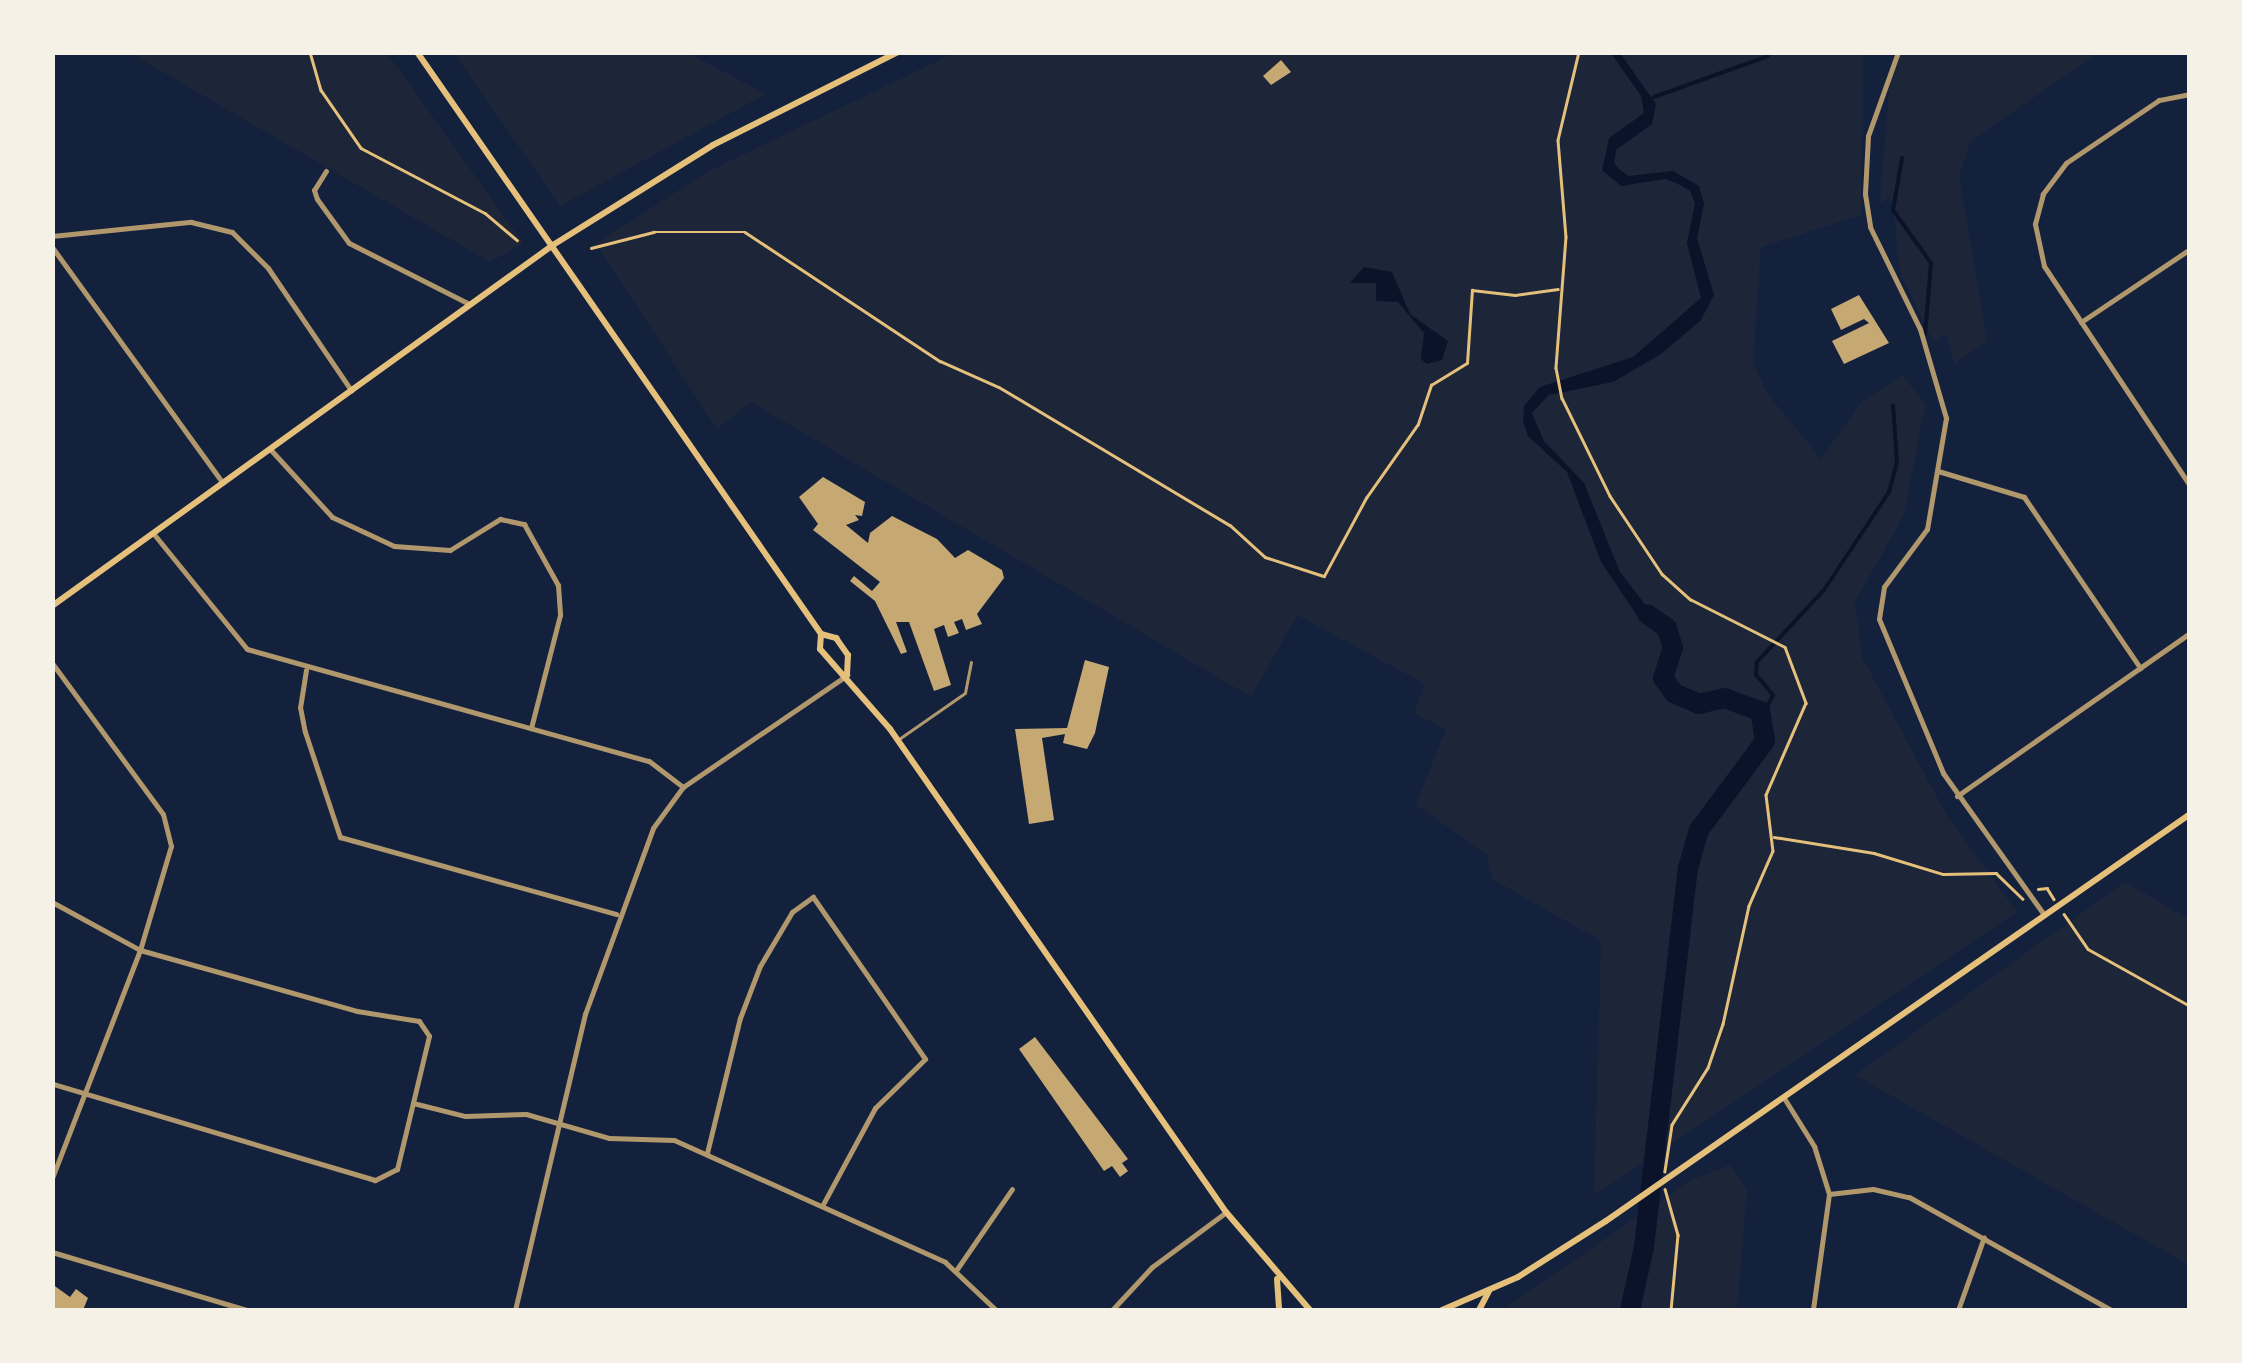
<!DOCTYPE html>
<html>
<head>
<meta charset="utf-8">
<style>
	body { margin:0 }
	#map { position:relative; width:2242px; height:1363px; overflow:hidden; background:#14213d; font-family:Poppins,sans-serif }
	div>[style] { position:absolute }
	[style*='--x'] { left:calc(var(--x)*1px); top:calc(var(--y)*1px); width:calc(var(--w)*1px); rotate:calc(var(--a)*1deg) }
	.green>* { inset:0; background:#1d2539 }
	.water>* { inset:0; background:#0b132b }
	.stream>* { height:4px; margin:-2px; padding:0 2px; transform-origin:2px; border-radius:2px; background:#0b132b }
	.river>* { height:20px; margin:-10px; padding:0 10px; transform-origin:10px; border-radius:10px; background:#0b132b }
	.building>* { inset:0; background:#c6a872 }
	.path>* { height:2.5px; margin:-1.25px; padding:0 1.25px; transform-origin:1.25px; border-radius:1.25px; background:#e5c07b }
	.service>* { height:2.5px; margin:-1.25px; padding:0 1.25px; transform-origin:1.25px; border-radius:1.25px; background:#b1986c }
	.minor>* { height:5px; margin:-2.5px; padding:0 2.5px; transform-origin:2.5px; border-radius:2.5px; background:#b1986c }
	.secondary>* { height:6px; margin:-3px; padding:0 3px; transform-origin:3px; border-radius:3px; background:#e5c07b }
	span { translate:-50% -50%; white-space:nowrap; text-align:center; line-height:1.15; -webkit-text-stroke:8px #f6f1e7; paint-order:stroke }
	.frame { position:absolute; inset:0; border:55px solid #f6f1e7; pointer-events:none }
</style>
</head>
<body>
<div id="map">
	<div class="green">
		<div style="clip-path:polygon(130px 53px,387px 53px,523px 243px,490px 262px)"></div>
		<div style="clip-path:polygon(454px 53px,688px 53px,766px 94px,560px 206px)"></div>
		<div style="clip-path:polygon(954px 53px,1863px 53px,1861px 215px,1761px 247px,1753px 362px,1767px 393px,1821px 459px,1861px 402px,1903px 375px,1925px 405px,1904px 515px,1855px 602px,1862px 657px,1947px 816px,2017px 912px,1594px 1195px,1601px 941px,1492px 879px,1487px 854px,1416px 805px,1446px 729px,1414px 713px,1425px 684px,1297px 615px,1251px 697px,751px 402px,717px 429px,596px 244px,705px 173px)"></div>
		<div style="clip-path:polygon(1901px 53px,2098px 53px,1971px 141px,1959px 177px,1987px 341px,1954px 364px,1946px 334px,1933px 342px,1900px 272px,1893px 206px,1889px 198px,1880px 203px,1891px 68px)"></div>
		<div style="clip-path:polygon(2125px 882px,2189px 919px,2189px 1265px,1855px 1075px)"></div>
		<div style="clip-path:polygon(1730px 1165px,1747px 1190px,1737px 1310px,1502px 1310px,1689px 1181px)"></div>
	</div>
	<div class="water">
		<div style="clip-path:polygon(1611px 53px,1620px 53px,1656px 104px,1652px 124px,1616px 150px,1614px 166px,1629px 176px,1673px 171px,1699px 186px,1704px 204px,1697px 238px,1714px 295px,1701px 320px,1661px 354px,1613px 382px,1549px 395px,1532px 413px,1544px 441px,1584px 483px,1620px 572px,1651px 612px,1638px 617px,1601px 562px,1567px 472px,1528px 436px,1523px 421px,1524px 406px,1540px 387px,1633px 357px,1701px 298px,1687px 243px,1695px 203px,1689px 188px,1665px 179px,1621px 186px,1602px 170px,1609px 138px,1644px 113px,1641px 96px)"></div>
		<div style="clip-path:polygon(1364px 267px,1392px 272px,1410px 314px,1448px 341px,1442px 360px,1427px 364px,1421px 359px,1424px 333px,1398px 302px,1376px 301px,1376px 283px,1350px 283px)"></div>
	</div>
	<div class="stream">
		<div style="--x:1654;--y:97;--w:121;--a:-19.8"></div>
		<div style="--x:1902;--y:158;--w:53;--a:99.8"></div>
		<div style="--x:1893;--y:210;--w:65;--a:54.4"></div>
		<div style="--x:1931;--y:263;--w:71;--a:94.8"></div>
		<div style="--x:1614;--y:166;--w:11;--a:52"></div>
		<div style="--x:1676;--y:180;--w:15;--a:32"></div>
		<div style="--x:1763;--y:714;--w:21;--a:-62"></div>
		<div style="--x:1773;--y:695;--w:26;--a:-130"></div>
		<div style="--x:1756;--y:675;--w:13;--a:-86"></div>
		<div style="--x:1757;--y:662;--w:98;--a:-47.1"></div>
		<div style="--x:1824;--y:590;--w:118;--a:-56.4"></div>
		<div style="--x:1889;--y:492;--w:30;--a:-75"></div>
		<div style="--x:1897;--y:463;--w:58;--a:-93.9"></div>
	</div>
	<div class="river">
		<div style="--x:1630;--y:1310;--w:65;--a:-77.5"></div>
		<div style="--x:1644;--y:1247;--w:382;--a:-83.4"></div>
		<div style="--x:1688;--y:868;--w:40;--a:-74"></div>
		<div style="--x:1699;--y:830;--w:111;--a:-53.4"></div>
		<div style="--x:1765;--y:741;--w:30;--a:-99"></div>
		<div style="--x:1760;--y:711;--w:37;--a:-160"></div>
		<div style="--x:1725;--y:698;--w:27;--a:167"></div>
		<div style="--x:1699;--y:704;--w:27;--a:-156"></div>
		<div style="--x:1674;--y:693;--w:19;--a:-126"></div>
		<div style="--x:1663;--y:678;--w:32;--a:-72"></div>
		<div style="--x:1673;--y:648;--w:21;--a:-107"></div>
		<div style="--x:1667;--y:628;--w:24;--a:-145"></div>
	</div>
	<div class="building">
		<div style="clip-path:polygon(1281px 60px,1291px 72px,1271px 85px,1263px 76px)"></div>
		<div style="clip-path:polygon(1859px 295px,1889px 343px,1844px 364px,1832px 341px,1869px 323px,1864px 319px,1841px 330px,1831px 309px)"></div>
		<div style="clip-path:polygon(823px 477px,865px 502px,862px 516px,855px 515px,859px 520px,846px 525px,868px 543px,870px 533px,892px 516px,937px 539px,955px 558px,968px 550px,1002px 570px,1004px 578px,977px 614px,982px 624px,966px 630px,962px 619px,954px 622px,959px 633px,948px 637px,944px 625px,934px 629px,951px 685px,934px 691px,909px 622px,896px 622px,907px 652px,901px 654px,875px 601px,850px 581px,854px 576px,872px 591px,880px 582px,813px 530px,818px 524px,799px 497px)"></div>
		<div style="clip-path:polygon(1085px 660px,1109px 667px,1095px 733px,1087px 749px,1063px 743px,1065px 734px,1042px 738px,1054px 820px,1029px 824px,1015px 729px,1067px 728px)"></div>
		<div style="clip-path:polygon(1035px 1037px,1128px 1159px,1122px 1163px,1128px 1171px,1120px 1177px,1112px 1166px,1104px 1171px,1019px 1049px)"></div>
		<div style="clip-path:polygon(52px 1284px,70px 1297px,76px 1289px,88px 1298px,83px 1310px,52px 1308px)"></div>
	</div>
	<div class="path">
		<div style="--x:310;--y:52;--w:40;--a:74"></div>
		<div style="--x:321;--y:90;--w:70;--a:55.4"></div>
		<div style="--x:361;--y:148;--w:140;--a:27.7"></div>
		<div style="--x:485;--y:213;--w:42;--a:40.2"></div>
		<div style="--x:1579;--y:52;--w:90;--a:103.4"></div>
		<div style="--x:1558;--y:140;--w:97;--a:85.3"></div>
		<div style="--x:1566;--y:237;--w:131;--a:94.4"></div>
		<div style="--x:1556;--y:368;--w:31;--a:79"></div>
		<div style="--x:1562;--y:398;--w:109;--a:63.9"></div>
		<div style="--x:1610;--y:496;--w:94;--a:56.3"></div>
		<div style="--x:1662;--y:574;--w:38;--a:42"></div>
		<div style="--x:1690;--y:599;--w:106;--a:26.8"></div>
		<div style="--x:1785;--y:647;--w:60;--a:69.4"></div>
		<div style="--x:1806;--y:703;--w:100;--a:113.5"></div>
		<div style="--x:1766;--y:795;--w:56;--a:82.9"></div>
		<div style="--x:1773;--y:851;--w:60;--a:113.6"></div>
		<div style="--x:1749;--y:906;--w:121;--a:102.4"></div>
		<div style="--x:1723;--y:1024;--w:46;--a:108.8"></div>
		<div style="--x:1708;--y:1068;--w:67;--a:122.3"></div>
		<div style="--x:1672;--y:1125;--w:47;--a:98.7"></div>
		<div style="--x:591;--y:248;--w:65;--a:-14.3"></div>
		<div style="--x:654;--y:232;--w:91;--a:0"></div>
		<div style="--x:745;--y:232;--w:234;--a:33.5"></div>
		<div style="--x:940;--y:361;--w:64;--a:23.8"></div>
		<div style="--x:999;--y:387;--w:269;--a:30.9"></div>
		<div style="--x:1230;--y:525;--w:47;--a:42.4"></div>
		<div style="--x:1265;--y:557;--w:62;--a:17.9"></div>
		<div style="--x:1324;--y:576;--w:89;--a:-61.7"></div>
		<div style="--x:1366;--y:498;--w:90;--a:-54.9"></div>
		<div style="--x:1418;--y:424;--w:41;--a:-71.6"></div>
		<div style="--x:1431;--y:385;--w:42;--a:-31.4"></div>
		<div style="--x:1467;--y:363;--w:73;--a:-86.1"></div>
		<div style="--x:1472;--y:290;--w:43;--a:6.6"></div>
		<div style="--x:1515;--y:295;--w:43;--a:-7.9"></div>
		<div style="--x:1774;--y:837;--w:101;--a:9.1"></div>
		<div style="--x:1874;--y:853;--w:72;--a:16.9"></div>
		<div style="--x:1943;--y:874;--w:53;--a:-1.1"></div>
		<div style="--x:1996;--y:873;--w:37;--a:44"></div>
		<div style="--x:2038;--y:889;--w:9;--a:-6"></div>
		<div style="--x:2047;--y:888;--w:13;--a:58"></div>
		<div style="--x:2064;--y:914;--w:42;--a:55.6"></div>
		<div style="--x:2088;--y:949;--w:117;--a:29.2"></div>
		<div style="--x:1665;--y:1189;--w:48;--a:74.2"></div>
		<div style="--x:1678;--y:1235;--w:75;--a:95.3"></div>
	</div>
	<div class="service">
		<div style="--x:899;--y:739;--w:80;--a:-34.9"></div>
		<div style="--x:965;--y:693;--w:31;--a:-79"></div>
	</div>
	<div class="minor">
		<div style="--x:1898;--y:52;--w:89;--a:109.7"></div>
		<div style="--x:1868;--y:136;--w:58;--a:93"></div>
		<div style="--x:1865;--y:194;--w:33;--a:81"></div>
		<div style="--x:1870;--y:227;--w:114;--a:63.9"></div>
		<div style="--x:1920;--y:329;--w:93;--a:73.7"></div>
		<div style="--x:1946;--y:418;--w:113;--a:99.7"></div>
		<div style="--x:1927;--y:529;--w:72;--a:126.6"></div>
		<div style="--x:1884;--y:587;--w:32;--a:99"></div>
		<div style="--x:1879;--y:619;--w:167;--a:67.4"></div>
		<div style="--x:1943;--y:773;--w:172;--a:54.5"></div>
		<div style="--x:2190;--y:94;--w:32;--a:169"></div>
		<div style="--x:2159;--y:100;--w:112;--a:145.9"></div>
		<div style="--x:2066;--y:163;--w:39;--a:127"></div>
		<div style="--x:2043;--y:194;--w:31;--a:105"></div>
		<div style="--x:2035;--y:224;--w:43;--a:77.9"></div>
		<div style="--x:2044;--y:266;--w:264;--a:56.4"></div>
		<div style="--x:326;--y:171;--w:22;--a:122"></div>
		<div style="--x:314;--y:190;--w:9;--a:72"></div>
		<div style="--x:317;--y:199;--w:54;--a:54"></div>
		<div style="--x:349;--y:243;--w:135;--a:26.9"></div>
		<div style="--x:52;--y:236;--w:140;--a:-5.8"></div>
		<div style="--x:191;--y:222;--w:42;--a:13.7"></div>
		<div style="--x:232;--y:232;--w:51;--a:45"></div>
		<div style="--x:268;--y:268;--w:148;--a:55.8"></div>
		<div style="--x:52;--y:247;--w:291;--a:54.1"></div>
		<div style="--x:2081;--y:322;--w:131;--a:-33.8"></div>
		<div style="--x:270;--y:449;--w:92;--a:47.6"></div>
		<div style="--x:332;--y:517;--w:68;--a:25.1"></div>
		<div style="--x:394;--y:546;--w:56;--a:4.1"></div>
		<div style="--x:450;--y:550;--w:59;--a:-31.8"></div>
		<div style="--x:500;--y:519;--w:25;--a:12"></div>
		<div style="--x:524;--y:524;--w:70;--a:60.9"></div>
		<div style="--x:558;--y:585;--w:30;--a:86"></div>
		<div style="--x:560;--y:615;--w:117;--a:104.4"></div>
		<div style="--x:1938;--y:471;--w:90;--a:16.8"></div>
		<div style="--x:2024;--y:497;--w:207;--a:55.8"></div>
		<div style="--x:153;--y:533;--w:149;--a:51"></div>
		<div style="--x:247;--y:649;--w:417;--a:15.6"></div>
		<div style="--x:649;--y:761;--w:43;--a:37.4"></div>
		<div style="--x:52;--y:663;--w:187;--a:53.7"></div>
		<div style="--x:163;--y:814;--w:33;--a:76"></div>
		<div style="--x:171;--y:846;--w:109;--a:106.6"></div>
		<div style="--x:140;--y:950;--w:244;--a:111.1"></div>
		<div style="--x:306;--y:670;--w:37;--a:99"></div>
		<div style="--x:300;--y:707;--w:25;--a:79"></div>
		<div style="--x:305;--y:732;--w:111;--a:71.6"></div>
		<div style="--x:340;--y:837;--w:287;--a:15.6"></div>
		<div style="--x:1957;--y:796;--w:284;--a:-35"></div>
		<div style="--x:52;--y:902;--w:100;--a:28.6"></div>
		<div style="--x:140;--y:950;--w:225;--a:15.7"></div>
		<div style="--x:357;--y:1011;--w:63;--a:9.2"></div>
		<div style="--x:419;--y:1021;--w:18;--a:56"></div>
		<div style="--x:429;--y:1036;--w:137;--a:103.5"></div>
		<div style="--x:397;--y:1169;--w:25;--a:153"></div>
		<div style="--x:375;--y:1180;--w:337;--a:-163.4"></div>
		<div style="--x:1784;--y:1098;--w:57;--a:58"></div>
		<div style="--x:1814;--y:1146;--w:50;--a:72.6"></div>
		<div style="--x:1829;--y:1194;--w:117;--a:97.9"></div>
		<div style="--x:413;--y:1103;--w:54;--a:14"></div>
		<div style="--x:465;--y:1116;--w:61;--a:-1.9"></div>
		<div style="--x:526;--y:1114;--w:86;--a:16.1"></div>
		<div style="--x:609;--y:1138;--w:65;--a:1.8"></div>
		<div style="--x:674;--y:1140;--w:297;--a:24.2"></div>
		<div style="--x:945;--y:1262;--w:70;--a:43.3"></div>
		<div style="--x:707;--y:1153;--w:139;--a:-76.3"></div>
		<div style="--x:740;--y:1018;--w:56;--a:-69"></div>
		<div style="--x:760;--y:966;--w:63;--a:-59.3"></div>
		<div style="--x:792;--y:912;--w:26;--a:-36"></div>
		<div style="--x:813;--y:897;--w:197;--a:55.3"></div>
		<div style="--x:925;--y:1059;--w:70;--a:135.6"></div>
		<div style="--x:875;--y:1108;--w:111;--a:118.4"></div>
		<div style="--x:1829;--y:1194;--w:44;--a:-6.5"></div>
		<div style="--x:1873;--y:1189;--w:37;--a:13"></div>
		<div style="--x:1909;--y:1197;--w:231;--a:29.2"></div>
		<div style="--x:52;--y:1252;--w:203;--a:16.6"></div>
		<div style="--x:957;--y:1269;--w:97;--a:-55.5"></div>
		<div style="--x:515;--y:1310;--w:304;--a:-76.7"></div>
		<div style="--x:585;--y:1014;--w:198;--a:-69.9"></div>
		<div style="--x:653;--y:828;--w:51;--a:-53.8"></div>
		<div style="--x:683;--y:787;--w:199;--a:-34.3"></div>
		<div style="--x:1112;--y:1310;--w:59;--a:-47.1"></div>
		<div style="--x:1152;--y:1267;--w:92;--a:-36.6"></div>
		<div style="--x:1958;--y:1310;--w:77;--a:-70.4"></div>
	</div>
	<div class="secondary">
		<div style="--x:417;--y:52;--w:708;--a:55.23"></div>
		<div style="--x:821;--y:634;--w:15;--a:94"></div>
		<div style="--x:820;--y:649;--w:106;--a:48.8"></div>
		<div style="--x:890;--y:729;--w:588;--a:55.18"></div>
		<div style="--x:1226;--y:1212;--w:129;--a:49.4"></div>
		<div style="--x:52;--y:606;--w:618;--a:-35.77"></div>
		<div style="--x:553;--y:245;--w:189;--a:-32"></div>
		<div style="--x:713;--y:145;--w:207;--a:-26.7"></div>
		<div style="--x:821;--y:634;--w:16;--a:15"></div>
		<div style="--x:836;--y:638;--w:21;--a:55"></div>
		<div style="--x:848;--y:655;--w:19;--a:93"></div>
		<div style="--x:1277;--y:1279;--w:31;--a:86"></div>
		<div style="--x:1442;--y:1310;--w:83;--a:-23.5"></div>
		<div style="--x:1518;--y:1277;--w:104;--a:-32.5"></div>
		<div style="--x:1606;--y:1221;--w:712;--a:-34.87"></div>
		<div style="--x:1479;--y:1310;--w:21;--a:-62"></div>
	</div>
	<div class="frame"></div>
</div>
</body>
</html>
